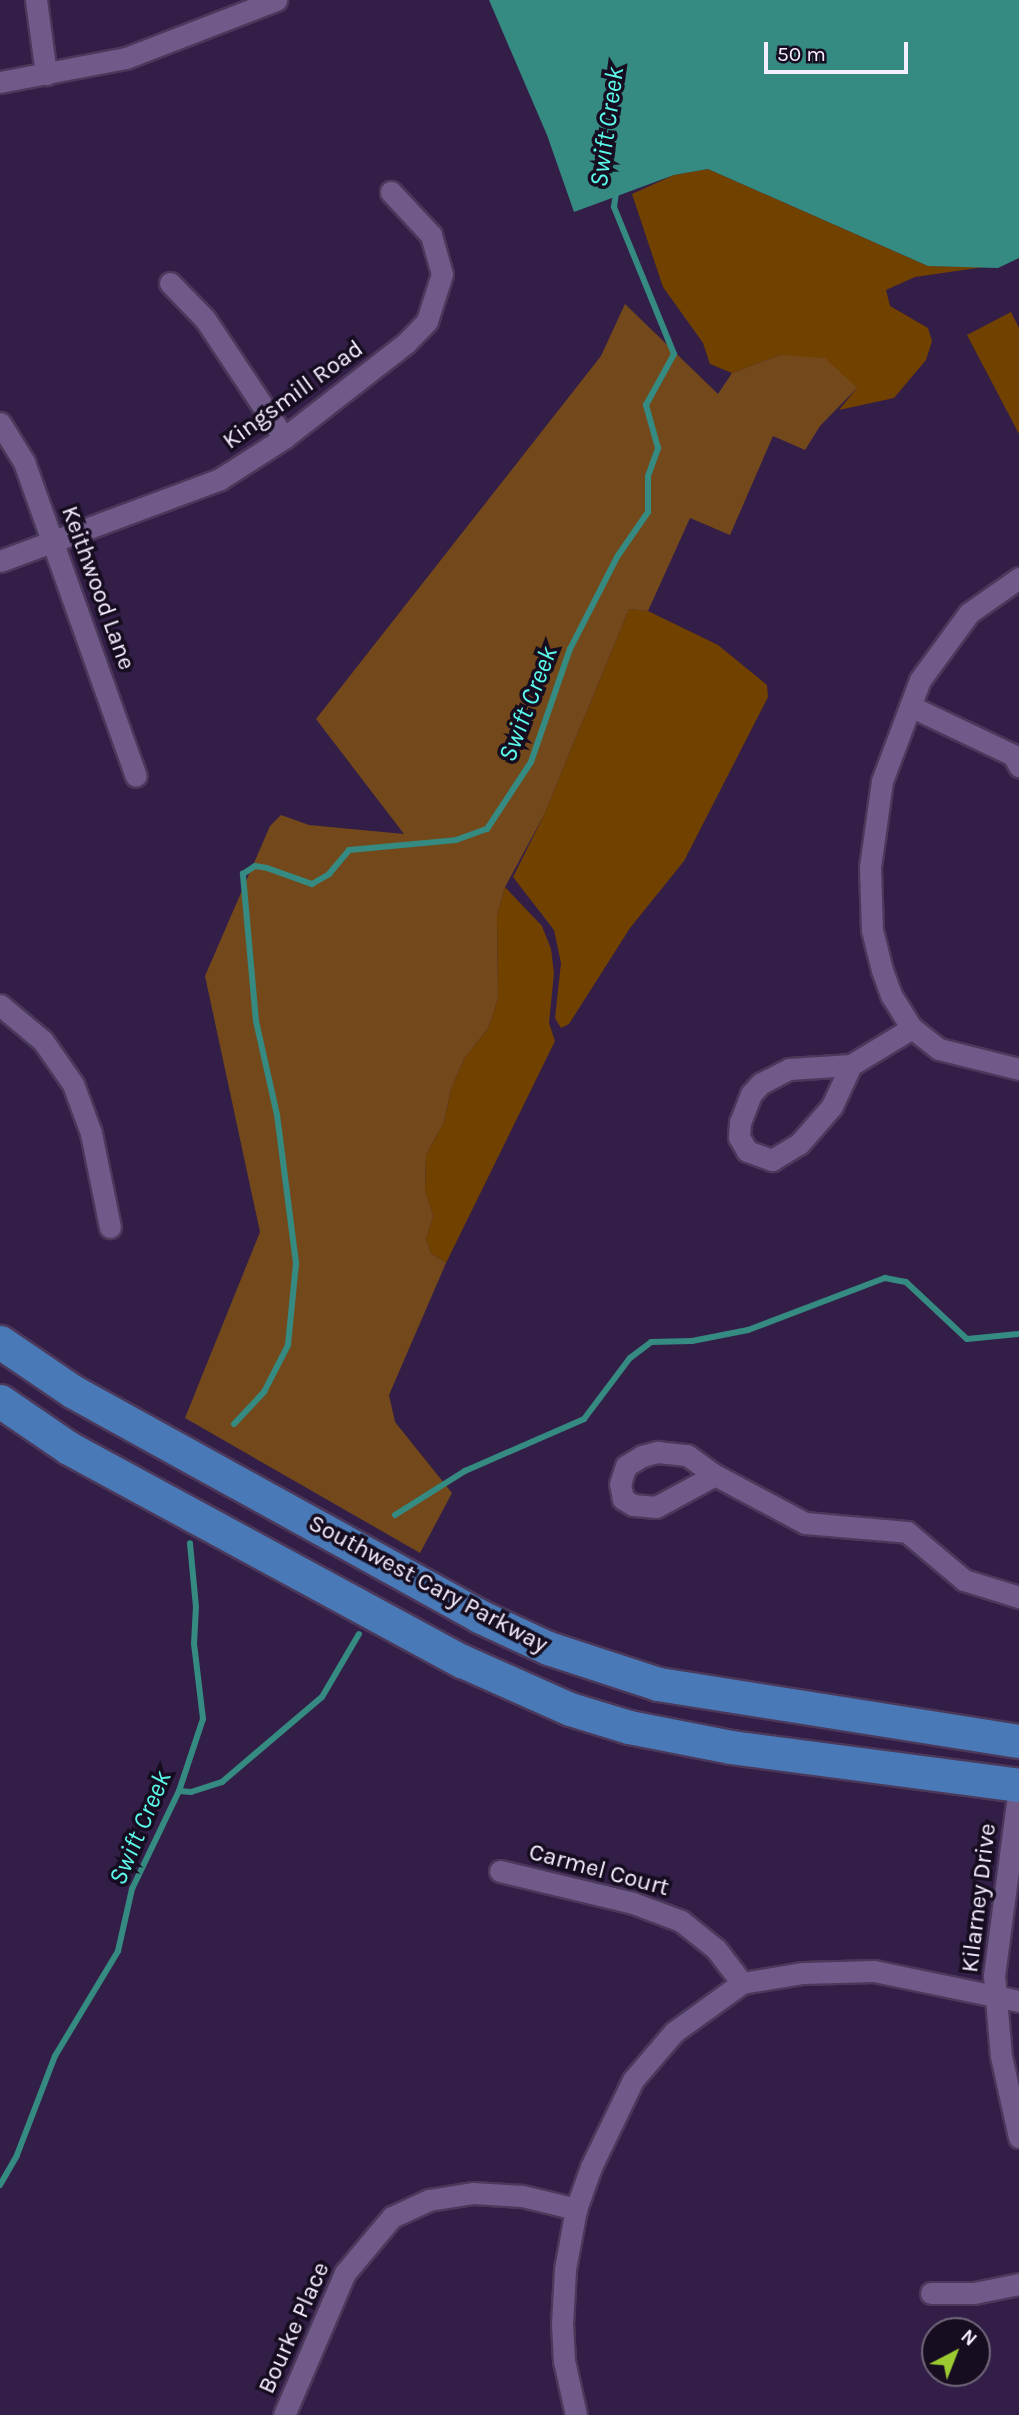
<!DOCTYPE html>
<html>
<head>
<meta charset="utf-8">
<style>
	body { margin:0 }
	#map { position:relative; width:1019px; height:2415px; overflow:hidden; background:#331e47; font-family:Karla,sans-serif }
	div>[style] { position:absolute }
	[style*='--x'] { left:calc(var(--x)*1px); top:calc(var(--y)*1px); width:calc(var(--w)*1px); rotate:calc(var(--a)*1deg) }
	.green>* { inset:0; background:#714100 }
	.forest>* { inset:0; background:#73491b }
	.water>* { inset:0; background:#358a81 }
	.stream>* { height:6px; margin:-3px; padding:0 3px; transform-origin:3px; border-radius:3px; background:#358a81 }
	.roads { filter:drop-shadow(2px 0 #4b385a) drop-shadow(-2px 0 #4b385a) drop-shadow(0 2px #4b385a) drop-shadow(0 -2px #4b385a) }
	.street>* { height:21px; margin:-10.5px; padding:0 10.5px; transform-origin:10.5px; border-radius:10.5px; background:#705a89 }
	.primary>* { height:33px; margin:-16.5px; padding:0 16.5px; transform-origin:16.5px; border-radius:16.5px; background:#4979b6 }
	span { translate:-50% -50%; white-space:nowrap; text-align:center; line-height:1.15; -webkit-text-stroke:7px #160d20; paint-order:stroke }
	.street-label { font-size:24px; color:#f5eefe }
	.water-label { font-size:26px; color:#5bfaea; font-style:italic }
	.north { position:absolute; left:921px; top:2317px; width:70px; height:70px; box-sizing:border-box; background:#160d20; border:2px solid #6f6779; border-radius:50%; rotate:42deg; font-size:19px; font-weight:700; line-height:28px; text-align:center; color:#f5eefe }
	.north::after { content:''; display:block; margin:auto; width:24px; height:32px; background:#9cca31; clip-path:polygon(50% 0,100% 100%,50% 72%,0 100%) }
	.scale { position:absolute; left:764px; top:42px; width:144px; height:32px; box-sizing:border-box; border:4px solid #f5eefe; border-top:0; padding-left:9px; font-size:21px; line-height:24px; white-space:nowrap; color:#f5eefe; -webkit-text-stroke:5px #160d20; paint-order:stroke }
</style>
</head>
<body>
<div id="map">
	<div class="green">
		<div style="clip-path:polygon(708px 169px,928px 266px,984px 267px,915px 277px,886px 290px,890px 306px,928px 328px,932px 341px,926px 360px,894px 398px,839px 410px,857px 388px,780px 355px,732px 373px,710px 364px,703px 343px,663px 287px,632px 194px,674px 175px)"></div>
		<div style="clip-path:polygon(1011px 312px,1019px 328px,1019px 434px,967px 335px)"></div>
		<div style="clip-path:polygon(629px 609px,648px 611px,718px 645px,767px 685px,768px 697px,684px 861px,630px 928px,569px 1024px,561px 1028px,555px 1018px,561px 963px,554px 930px,513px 877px,544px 815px)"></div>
		<div style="clip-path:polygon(505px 887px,542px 926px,551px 949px,554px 973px,549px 1023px,555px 1041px,446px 1263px,431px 1253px,426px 1239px,433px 1216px,425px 1191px,426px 1155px,444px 1122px,451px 1089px,464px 1059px,489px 1027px,498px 998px,497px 915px)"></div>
	</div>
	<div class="forest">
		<div style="clip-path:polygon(625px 304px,718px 394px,732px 373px,780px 355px,825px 358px,857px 388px,820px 426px,805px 450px,773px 436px,730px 535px,690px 518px,648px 611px,629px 609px,544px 815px,505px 887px,497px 915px,498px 998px,489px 1027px,464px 1059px,451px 1089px,444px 1122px,426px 1155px,425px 1190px,433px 1216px,426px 1239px,431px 1253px,446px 1263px,389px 1395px,395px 1422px,452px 1493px,420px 1553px,185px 1418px,260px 1232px,205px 976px,270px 826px,281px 815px,309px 825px,404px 834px,316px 719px,601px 356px)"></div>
	</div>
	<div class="water">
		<div style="clip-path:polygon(489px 0,1019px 0,1019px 258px,998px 268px,928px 266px,708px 169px,674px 175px,574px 212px,547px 135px)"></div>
	</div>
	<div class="stream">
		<div style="--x:234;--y:1424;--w:44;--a:-46.8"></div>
		<div style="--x:264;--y:1392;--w:53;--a:-62.9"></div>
		<div style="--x:288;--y:1345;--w:82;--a:-84.4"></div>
		<div style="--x:296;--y:1263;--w:149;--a:-97.3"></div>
		<div style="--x:277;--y:1115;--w:96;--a:-102.6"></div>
		<div style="--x:256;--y:1021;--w:148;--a:-95.1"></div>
		<div style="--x:243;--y:874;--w:14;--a:-34"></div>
		<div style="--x:255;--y:866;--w:12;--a:9"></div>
		<div style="--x:267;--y:868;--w:48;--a:19.6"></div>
		<div style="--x:312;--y:884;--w:20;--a:-30"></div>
		<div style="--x:329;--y:874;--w:31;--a:-50"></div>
		<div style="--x:349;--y:850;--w:107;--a:-5.3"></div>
		<div style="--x:456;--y:840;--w:33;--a:-20"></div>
		<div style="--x:487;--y:829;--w:80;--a:-56.7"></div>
		<div style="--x:531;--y:762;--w:120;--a:-71"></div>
		<div style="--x:570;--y:649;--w:103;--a:-62.9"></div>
		<div style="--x:617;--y:557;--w:55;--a:-55.4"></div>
		<div style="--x:648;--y:512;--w:36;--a:-90"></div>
		<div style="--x:648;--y:476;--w:30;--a:-70"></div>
		<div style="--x:658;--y:448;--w:45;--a:-105.6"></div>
		<div style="--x:646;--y:405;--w:58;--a:-61.2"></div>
		<div style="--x:674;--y:354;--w:159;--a:-112.2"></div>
		<div style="--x:614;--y:207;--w:15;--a:-82"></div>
		<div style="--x:395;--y:1515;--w:83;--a:-32.2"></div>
		<div style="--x:465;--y:1471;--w:130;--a:-23.6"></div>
		<div style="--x:584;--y:1419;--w:76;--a:-53"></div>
		<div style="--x:630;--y:1358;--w:26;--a:-37"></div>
		<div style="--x:651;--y:1342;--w:41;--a:-1.4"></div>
		<div style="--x:692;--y:1341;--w:57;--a:-11.1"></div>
		<div style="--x:748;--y:1330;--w:147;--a:-20.8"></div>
		<div style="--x:885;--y:1278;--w:21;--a:11"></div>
		<div style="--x:906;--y:1282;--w:83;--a:43.1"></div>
		<div style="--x:967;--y:1339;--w:52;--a:-5.5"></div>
		<div style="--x:179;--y:1791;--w:12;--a:5"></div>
		<div style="--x:191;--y:1792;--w:33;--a:-18"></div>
		<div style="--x:222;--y:1782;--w:131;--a:-40.4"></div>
		<div style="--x:322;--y:1697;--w:73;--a:-59.6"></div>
		<div style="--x:0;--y:2185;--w:34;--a:-60"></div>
		<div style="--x:17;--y:2155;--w:106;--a:-69"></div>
		<div style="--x:55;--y:2056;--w:122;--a:-59"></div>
		<div style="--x:118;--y:1951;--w:64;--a:-77.3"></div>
		<div style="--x:132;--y:1889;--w:109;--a:-64.4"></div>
		<div style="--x:179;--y:1791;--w:76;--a:-71.6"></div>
		<div style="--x:203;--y:1719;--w:76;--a:-96.8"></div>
		<div style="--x:194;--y:1644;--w:37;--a:-87"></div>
		<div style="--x:196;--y:1607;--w:64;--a:-95.4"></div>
	</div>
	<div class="roads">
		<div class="street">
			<div style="--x:36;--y:0;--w:75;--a:82.3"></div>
			<div style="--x:0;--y:82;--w:128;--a:-10.8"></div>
			<div style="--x:126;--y:58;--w:161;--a:-21.1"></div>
			<div style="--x:170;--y:283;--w:50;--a:45.8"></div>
			<div style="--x:205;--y:319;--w:143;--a:56.4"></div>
			<div style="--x:0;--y:423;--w:46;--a:58.4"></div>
			<div style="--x:24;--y:462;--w:333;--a:70.4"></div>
			<div style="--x:0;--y:561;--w:235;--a:-20.4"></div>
			<div style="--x:220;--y:479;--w:76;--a:-32.6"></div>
			<div style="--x:284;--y:438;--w:155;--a:-37.9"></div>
			<div style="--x:406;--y:343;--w:30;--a:-46"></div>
			<div style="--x:427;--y:321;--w:49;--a:-72.3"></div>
			<div style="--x:442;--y:274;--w:41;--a:-105.8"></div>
			<div style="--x:431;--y:235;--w:59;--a:-132.9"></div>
			<div style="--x:1019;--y:578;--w:61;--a:145"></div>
			<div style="--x:969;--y:613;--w:83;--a:126.2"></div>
			<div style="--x:920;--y:680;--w:108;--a:110.6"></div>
			<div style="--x:882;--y:781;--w:87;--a:97.9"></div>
			<div style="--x:870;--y:867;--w:63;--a:88.2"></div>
			<div style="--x:872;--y:930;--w:41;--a:76"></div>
			<div style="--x:882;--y:970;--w:27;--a:70"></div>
			<div style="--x:891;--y:995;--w:39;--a:58"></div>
			<div style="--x:912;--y:1028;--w:34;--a:38"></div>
			<div style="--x:939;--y:1049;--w:82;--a:14"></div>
			<div style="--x:910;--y:706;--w:114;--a:25.4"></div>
			<div style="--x:1013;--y:755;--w:13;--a:61"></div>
			<div style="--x:0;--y:1005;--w:56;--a:39.9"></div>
			<div style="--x:43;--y:1041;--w:52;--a:55.1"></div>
			<div style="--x:73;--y:1084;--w:52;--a:69.8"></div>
			<div style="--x:91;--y:1133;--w:96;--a:78.6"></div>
			<div style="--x:851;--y:1065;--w:62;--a:176.3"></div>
			<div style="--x:789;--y:1069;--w:31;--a:153"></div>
			<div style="--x:761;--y:1083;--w:15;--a:132"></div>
			<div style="--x:751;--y:1094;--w:30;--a:111"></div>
			<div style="--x:740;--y:1122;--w:15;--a:94"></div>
			<div style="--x:739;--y:1137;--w:16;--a:60"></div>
			<div style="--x:747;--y:1151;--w:27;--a:20"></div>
			<div style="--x:772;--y:1160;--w:31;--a:-31"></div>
			<div style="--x:799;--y:1144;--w:50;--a:-49"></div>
			<div style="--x:832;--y:1106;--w:45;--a:-65.1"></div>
			<div style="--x:851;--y:1065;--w:71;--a:-31.2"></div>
			<div style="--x:715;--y:1475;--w:67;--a:151.5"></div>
			<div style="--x:656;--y:1507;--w:23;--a:-175"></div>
			<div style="--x:633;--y:1505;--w:12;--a:-149"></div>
			<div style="--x:623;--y:1499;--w:15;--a:-101"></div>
			<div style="--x:620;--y:1484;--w:19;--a:-72"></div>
			<div style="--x:626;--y:1466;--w:19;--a:-32"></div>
			<div style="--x:642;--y:1456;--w:16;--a:-15"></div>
			<div style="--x:657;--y:1452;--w:30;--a:6"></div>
			<div style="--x:687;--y:1455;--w:34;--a:36"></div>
			<div style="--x:715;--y:1475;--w:102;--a:28.1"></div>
			<div style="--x:805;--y:1523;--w:102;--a:5"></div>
			<div style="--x:907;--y:1532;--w:75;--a:40.1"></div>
			<div style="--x:964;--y:1580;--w:58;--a:17.2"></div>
			<div style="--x:1019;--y:1788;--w:189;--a:97.6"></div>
			<div style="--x:994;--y:1975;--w:81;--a:85.1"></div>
			<div style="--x:1001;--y:2056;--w:83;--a:77.5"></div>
			<div style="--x:500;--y:1871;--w:137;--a:13.5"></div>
			<div style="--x:633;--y:1903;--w:51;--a:20.6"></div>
			<div style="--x:681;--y:1921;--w:45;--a:38.7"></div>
			<div style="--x:716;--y:1949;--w:43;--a:52.6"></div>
			<div style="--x:931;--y:2293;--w:43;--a:0"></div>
			<div style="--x:974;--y:2293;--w:46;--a:-11.3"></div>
			<div style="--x:284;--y:2415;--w:155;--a:-66.8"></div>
			<div style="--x:345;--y:2273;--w:73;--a:-50"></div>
			<div style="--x:392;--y:2217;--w:41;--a:-24.7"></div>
			<div style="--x:429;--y:2200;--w:45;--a:-9"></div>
			<div style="--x:473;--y:2193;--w:49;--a:3.5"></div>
			<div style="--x:522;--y:2196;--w:56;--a:13.5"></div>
			<div style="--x:576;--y:2415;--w:55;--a:-102.5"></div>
			<div style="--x:564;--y:2361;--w:36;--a:-93"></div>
			<div style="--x:562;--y:2325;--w:56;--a:-86.9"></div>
			<div style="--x:565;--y:2269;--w:61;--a:-79.6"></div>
			<div style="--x:576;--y:2209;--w:45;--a:-70.3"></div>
			<div style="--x:591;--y:2167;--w:97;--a:-64.2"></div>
			<div style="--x:633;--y:2080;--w:63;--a:-49.5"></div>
			<div style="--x:674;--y:2032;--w:84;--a:-35.8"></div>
			<div style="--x:742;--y:1983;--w:62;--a:-9.3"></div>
			<div style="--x:803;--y:1973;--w:71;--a:-1.6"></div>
			<div style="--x:874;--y:1971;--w:148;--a:11.7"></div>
		</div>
		<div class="primary">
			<div style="--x:0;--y:1342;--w:87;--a:34.2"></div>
			<div style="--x:72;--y:1391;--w:465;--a:28.9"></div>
			<div style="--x:479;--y:1616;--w:76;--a:24.9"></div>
			<div style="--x:548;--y:1648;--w:116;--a:18.1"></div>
			<div style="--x:658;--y:1684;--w:365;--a:9"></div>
			<div style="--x:0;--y:1401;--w:83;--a:34.3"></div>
			<div style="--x:69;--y:1448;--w:447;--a:28.5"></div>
			<div style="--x:462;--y:1661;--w:118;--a:24"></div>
			<div style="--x:570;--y:1709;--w:62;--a:17"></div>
			<div style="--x:629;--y:1727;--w:104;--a:11.1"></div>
			<div style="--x:731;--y:1747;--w:290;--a:7.5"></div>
		</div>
	</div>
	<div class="street-label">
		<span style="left:293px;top:395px;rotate:-36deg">Kingsmill Road</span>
		<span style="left:98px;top:588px;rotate:70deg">Keithwood Lane</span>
		<span style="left:428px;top:1584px;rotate:28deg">Southwest Cary Parkway</span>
		<span style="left:599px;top:1870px;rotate:15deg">Carmel Court</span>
		<span style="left:979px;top:1898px;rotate:-83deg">Kilarney Drive</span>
		<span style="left:294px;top:2328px;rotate:-66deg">Bourke Place</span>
	</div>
	<div class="water-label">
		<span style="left:607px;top:127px;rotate:-82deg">Swift Creek</span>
		<span style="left:528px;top:704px;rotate:-69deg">Swift Creek</span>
		<span style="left:140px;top:1828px;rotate:-67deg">Swift Creek</span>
	</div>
	<div class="north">N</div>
	<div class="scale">50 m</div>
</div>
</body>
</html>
